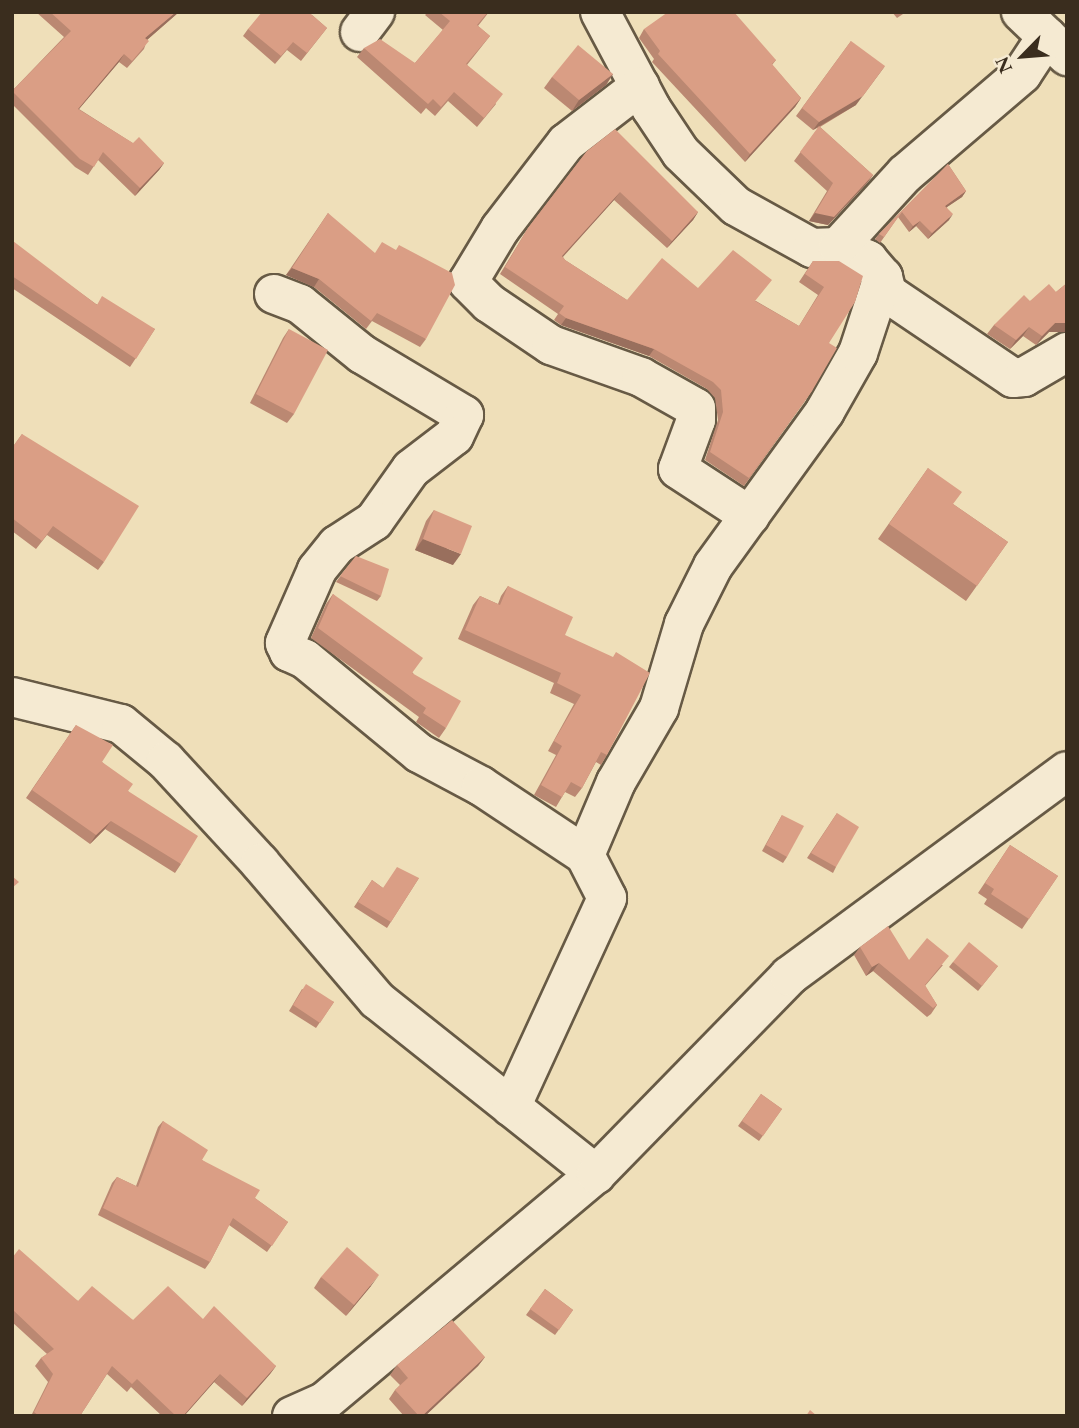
<!DOCTYPE html>
<html>
<head>
<meta charset="utf-8">
<style>
	body { margin:0 }
	#map { position:relative; width:1079px; height:1428px; overflow:hidden; background:#efdfb9; font-family:"EB Garamond",serif }
	div>[style] { position:absolute }
	[style*='--x'] { left:calc(var(--x)*1px); top:calc(var(--y)*1px); width:calc(var(--w)*1px); rotate:calc(var(--a)*1deg) }
	.roads { filter:drop-shadow(2px 0 #675a45) drop-shadow(-2px 0 #675a45) drop-shadow(0 2px #675a45) drop-shadow(0 -2px #675a45) }
	.minor>* { height:38px; margin:-19px; padding:0 19px; transform-origin:19px; border-radius:19px; background:#f5ead2 }
	.wall>* { inset:0; background:#bb8872 }
	.shaded-wall>* { inset:0; background:#996f5d }
	.building>* { inset:0; background:#da9e85 }
	span { translate:-50% -50%; white-space:nowrap; text-align:center; line-height:1.15; -webkit-text-stroke:5px #f5ead2; paint-order:stroke }
	.frame { position:absolute; inset:0; border:14px solid #3a2d1e; pointer-events:none }
	.north { position:absolute; left:988px; top:21px; width:70px; height:70px; -webkit-text-stroke:5px #f5ead2; paint-order:stroke; rotate:245deg; font-size:19px; font-weight:700; line-height:28px; text-align:center; color:#3a2d1e }
	.north::after { content:''; display:block; margin:auto; width:24px; height:32px; background:#3a2d1e; clip-path:polygon(50% 0,100% 100%,50% 72%,0 100%) }
</style>
</head>
<body>
<div id="map">
	<div class="roads">
		<div class="minor">
			<div style="--x:600;--y:12;--w:109;--a:62"></div>
			<div style="--x:651;--y:108;--w:54;--a:56.3"></div>
			<div style="--x:681;--y:153;--w:76;--a:43.9"></div>
			<div style="--x:736;--y:206;--w:87;--a:28.9"></div>
			<div style="--x:812;--y:248;--w:26;--a:-2"></div>
			<div style="--x:838;--y:247;--w:33;--a:23"></div>
			<div style="--x:868;--y:260;--w:23;--a:49"></div>
			<div style="--x:883;--y:277;--w:16;--a:76"></div>
			<div style="--x:887;--y:293;--w:152;--a:34"></div>
			<div style="--x:1013;--y:378;--w:11;--a:-5"></div>
			<div style="--x:1024;--y:377;--w:50;--a:-30.2"></div>
			<div style="--x:1021;--y:12;--w:64;--a:43.7"></div>
			<div style="--x:360;--y:32;--w:25;--a:-53"></div>
			<div style="--x:640;--y:86;--w:93;--a:142.4"></div>
			<div style="--x:566;--y:143;--w:108;--a:127.5"></div>
			<div style="--x:500;--y:229;--w:62;--a:121.1"></div>
			<div style="--x:468;--y:282;--w:30;--a:45"></div>
			<div style="--x:489;--y:303;--w:75;--a:34.1"></div>
			<div style="--x:551;--y:345;--w:96;--a:19.6"></div>
			<div style="--x:641;--y:377;--w:63;--a:29.4"></div>
			<div style="--x:696;--y:408;--w:12;--a:90"></div>
			<div style="--x:696;--y:420;--w:52;--a:110.2"></div>
			<div style="--x:678;--y:469;--w:86;--a:33.1"></div>
			<div style="--x:838;--y:247;--w:99;--a:-47.5"></div>
			<div style="--x:905;--y:174;--w:154;--a:-40.5"></div>
			<div style="--x:1022;--y:74;--w:45;--a:-56.7"></div>
			<div style="--x:274;--y:294;--w:28;--a:21"></div>
			<div style="--x:300;--y:304;--w:80;--a:38.9"></div>
			<div style="--x:362;--y:354;--w:119;--a:30.9"></div>
			<div style="--x:464;--y:415;--w:23;--a:115"></div>
			<div style="--x:454;--y:436;--w:54;--a:142.5"></div>
			<div style="--x:411;--y:469;--w:64;--a:125.4"></div>
			<div style="--x:374;--y:521;--w:44;--a:147"></div>
			<div style="--x:337;--y:545;--w:32;--a:129"></div>
			<div style="--x:317;--y:570;--w:80;--a:113.7"></div>
			<div style="--x:285;--y:643;--w:10;--a:66"></div>
			<div style="--x:289;--y:652;--w:17;--a:24"></div>
			<div style="--x:305;--y:659;--w:148;--a:39.5"></div>
			<div style="--x:419;--y:753;--w:70;--a:28"></div>
			<div style="--x:481;--y:786;--w:125;--a:33.6"></div>
			<div style="--x:12;--y:697;--w:112;--a:13.9"></div>
			<div style="--x:121;--y:724;--w:58;--a:39.4"></div>
			<div style="--x:166;--y:761;--w:139;--a:47.3"></div>
			<div style="--x:260;--y:863;--w:180;--a:49.5"></div>
			<div style="--x:377;--y:1000;--w:280;--a:38.5"></div>
			<div style="--x:511;--y:1107;--w:230;--a:-65.3"></div>
			<div style="--x:607;--y:898;--w:48;--a:-117.1"></div>
			<div style="--x:585;--y:855;--w:79;--a:-67"></div>
			<div style="--x:616;--y:782;--w:86;--a:-59.8"></div>
			<div style="--x:659;--y:708;--w:88;--a:-73.4"></div>
			<div style="--x:684;--y:624;--w:65;--a:-63.4"></div>
			<div style="--x:713;--y:566;--w:191;--a:-54.1"></div>
			<div style="--x:825;--y:411;--w:67;--a:-60.4"></div>
			<div style="--x:858;--y:353;--w:80;--a:-71.8"></div>
			<div style="--x:292;--y:1416;--w:35;--a:-24"></div>
			<div style="--x:324;--y:1402;--w:355;--a:-40"></div>
			<div style="--x:596;--y:1174;--w:277;--a:-45.7"></div>
			<div style="--x:789;--y:976;--w:345;--a:-36.4"></div>
		</div>
	</div>
	<div class="wall">
		<div style="clip-path:polygon(36px 12px,179px 12px,147px 40px,144px 49px,127px 68px,119px 62px,79px 109px,164px 163px,159px 170px,135px 196px,98px 160px,88px 175px,75px 167px,12px 104px,12px 91px,64px 37px)"></div>
		<div style="clip-path:polygon(428px 12px,489px 12px,478px 26px,490px 36px,467px 65px,496px 104px,477px 127px,448px 101px,435px 116px,426px 108px,421px 114px,357px 57px,364px 48px,415px 63px,443px 30px,425px 15px)"></div>
		<div style="clip-path:polygon(892px 12px,906px 12px,897px 18px)"></div>
		<div style="clip-path:polygon(312px 15px,327px 28px,301px 61px,287px 50px,275px 64px,243px 36px,248px 29px)"></div>
		<div style="clip-path:polygon(644px 29px,776px 60px,772px 65px,801px 98px,795px 107px,745px 162px,652px 62px,654px 59px,639px 38px)"></div>
		<div style="clip-path:polygon(851px 41px,856px 105px,820px 127px,873px 175px,867px 183px,828px 225px,809px 221px,827px 191px,794px 161px,819px 127px,813px 130px,796px 116px)"></div>
		<div style="clip-path:polygon(613px 74px,606px 85px,572px 111px,544px 88px,552px 77px)"></div>
		<div style="clip-path:polygon(587px 151px,698px 212px,693px 220px,667px 248px,614px 200px,563px 257px,565px 260px,627px 300px,698px 288px,756px 301px,799px 326px,818px 295px,799px 282px,813px 261px,839px 261px,829px 343px,812px 391px,744px 486px,705px 460px,718px 420px,715px 398px,707px 389px,649px 356px,561px 325px,554px 320px,558px 314px,500px 274px,528px 228px)"></div>
		<div style="clip-path:polygon(948px 164px,966px 191px,962px 197px,947px 207px,949px 220px,928px 239px,916px 226px,909px 232px,898px 217px,880px 243px,875px 239px,879px 234px)"></div>
		<div style="clip-path:polygon(328px 213px,426px 339px,420px 347px,372px 321px,366px 329px,314px 287px,286px 275px)"></div>
		<div style="clip-path:polygon(12px 243px,96px 304px,155px 329px,130px 367px,12px 288px)"></div>
		<div style="clip-path:polygon(1067px 283px,1067px 332px,1049px 332px,1036px 345px,1023px 336px,1010px 349px,987px 334px,994px 325px,1030px 301px,1056px 292px)"></div>
		<div style="clip-path:polygon(289px 329px,294px 414px,287px 423px,250px 403px,283px 338px)"></div>
		<div style="clip-path:polygon(22px 434px,104px 562px,98px 570px,47px 535px,36px 549px,12px 531px,12px 448px)"></div>
		<div style="clip-path:polygon(928px 468px,953px 504px,1008px 542px,966px 601px,878px 539px)"></div>
		<div style="clip-path:polygon(434px 510px,453px 565px,415px 550px,426px 521px)"></div>
		<div style="clip-path:polygon(356px 556px,381px 596px,377px 601px,336px 582px)"></div>
		<div style="clip-path:polygon(508px 586px,565px 635px,607px 755px,601px 765px,596px 762px,582px 788px,575px 797px,565px 792px,556px 807px,534px 795px,556px 755px,548px 751px,574px 704px,550px 693px,554px 683px,458px 639px,473px 605px,480px 596px,498px 604px,501px 596px)"></div>
		<div style="clip-path:polygon(333px 594px,413px 673px,446px 728px,439px 738px,416px 722px,419px 717px,311px 638px,326px 604px)"></div>
		<div style="clip-path:polygon(76px 725px,102px 762px,128px 791px,181px 864px,175px 873px,105px 829px,90px 844px,26px 798px)"></div>
		<div style="clip-path:polygon(837px 813px,836px 867px,833px 873px,807px 858px)"></div>
		<div style="clip-path:polygon(782px 815px,787px 857px,783px 863px,762px 851px)"></div>
		<div style="clip-path:polygon(1010px 845px,1058px 876px,1022px 929px,984px 904px,987px 899px,978px 893px)"></div>
		<div style="clip-path:polygon(419px 878px,387px 928px,354px 907px,372px 880px,383px 888px)"></div>
		<div style="clip-path:polygon(860px 947px,909px 960px,943px 965px,925px 986px,937px 1005px,931px 1014px,927px 1017px,873px 971px,866px 976px,854px 955px)"></div>
		<div style="clip-path:polygon(953px 962px,998px 966px,978px 991px,949px 967px)"></div>
		<div style="clip-path:polygon(302px 989px,334px 1002px,316px 1028px,289px 1011px)"></div>
		<div style="clip-path:polygon(761px 1094px,782px 1109px,759px 1141px,738px 1126px)"></div>
		<div style="clip-path:polygon(163px 1121px,202px 1160px,288px 1222px,267px 1252px,229px 1225px,210px 1262px,205px 1269px,98px 1215px,112px 1183px,117px 1177px,136px 1186px,158px 1127px)"></div>
		<div style="clip-path:polygon(12px 1258px,78px 1301px,133px 1320px,203px 1319px,276px 1366px,270px 1374px,242px 1406px,214px 1382px,184px 1416px,162px 1416px,131px 1387px,127px 1392px,107px 1374px,80px 1416px,31px 1416px,48px 1382px,35px 1366px,41px 1358px,47px 1354px,12px 1322px)"></div>
		<div style="clip-path:polygon(321px 1277px,371px 1286px,346px 1316px,314px 1288px)"></div>
		<div style="clip-path:polygon(545px 1289px,573px 1310px,555px 1335px,526px 1315px)"></div>
		<div style="clip-path:polygon(485px 1357px,478px 1366px,425px 1416px,404px 1416px,389px 1399px,395px 1390px,400px 1385px,390px 1375px,397px 1365px)"></div>
	</div>
	<div class="shaded-wall">
		<div style="clip-path:polygon(176px 12px,179px 12px,140px 46px,145px 38px)"></div>
		<div style="clip-path:polygon(124px 54px,119px 62px,73px 116px,78px 109px)"></div>
		<div style="clip-path:polygon(885px 66px,856px 105px,813px 130px,819px 122px)"></div>
		<div style="clip-path:polygon(613px 74px,606px 85px,572px 111px,579px 100px)"></div>
		<div style="clip-path:polygon(801px 98px,795px 107px,745px 162px,750px 154px)"></div>
		<div style="clip-path:polygon(164px 163px,159px 170px,135px 196px,140px 188px)"></div>
		<div style="clip-path:polygon(873px 175px,867px 183px,828px 225px,809px 221px,815px 213px)"></div>
		<div style="clip-path:polygon(966px 191px,962px 197px,941px 211px,945px 206px)"></div>
		<div style="clip-path:polygon(620px 192px,614px 200px,556px 264px,562px 256px)"></div>
		<div style="clip-path:polygon(698px 212px,693px 220px,667px 248px,672px 241px)"></div>
		<div style="clip-path:polygon(953px 214px,949px 220px,928px 239px,932px 233px)"></div>
		<div style="clip-path:polygon(920px 221px,916px 226px,909px 232px,913px 226px)"></div>
		<div style="clip-path:polygon(292px 268px,319px 279px,314px 287px,286px 275px)"></div>
		<div style="clip-path:polygon(566px 318px,654px 349px,649px 356px,561px 325px)"></div>
		<div style="clip-path:polygon(1055px 323px,1067px 323px,1067px 332px,1049px 332px,1036px 345px,1042px 336px)"></div>
		<div style="clip-path:polygon(1029px 327px,1023px 336px,1010px 349px,1016px 340px)"></div>
		<div style="clip-path:polygon(423px 539px,461px 554px,453px 565px,415px 550px)"></div>
		<div style="clip-path:polygon(111px 821px,105px 829px,90px 844px,96px 835px)"></div>
		<div style="clip-path:polygon(879px 963px,873px 971px,866px 976px,872px 967px)"></div>
		<div style="clip-path:polygon(379px 1275px,371px 1286px,346px 1316px,354px 1305px)"></div>
		<div style="clip-path:polygon(485px 1357px,478px 1366px,425px 1416px,422px 1416px)"></div>
		<div style="clip-path:polygon(276px 1366px,270px 1374px,242px 1406px,247px 1398px)"></div>
		<div style="clip-path:polygon(220px 1374px,214px 1382px,184px 1416px,183px 1416px)"></div>
	</div>
	<div class="building">
		<div style="clip-path:polygon(50px 12px,176px 12px,145px 38px,149px 41px,132px 61px,124px 54px,78px 109px,133px 143px,139px 137px,164px 163px,140px 188px,103px 152px,94px 167px,80px 159px,12px 91px,71px 31px)"></div>
		<div style="clip-path:polygon(262px 12px,313px 12px,311px 14px,327px 28px,307px 53px,293px 42px,281px 56px,248px 29px)"></div>
		<div style="clip-path:polygon(439px 12px,488px 12px,477px 25px,490px 36px,466px 64px,503px 94px,484px 118px,454px 92px,441px 107px,433px 99px,428px 104px,364px 48px,380px 39px,415px 63px,450px 21px)"></div>
		<div style="clip-path:polygon(668px 12px,734px 12px,776px 60px,772px 64px,801px 98px,750px 154px,658px 54px,660px 51px,644px 29px)"></div>
		<div style="clip-path:polygon(851px 41px,885px 66px,863px 96px,819px 122px,802px 108px)"></div>
		<div style="clip-path:polygon(578px 45px,613px 74px,579px 100px,552px 77px)"></div>
		<div style="clip-path:polygon(819px 126px,873px 175px,834px 217px,815px 213px,833px 183px,800px 152px)"></div>
		<div style="clip-path:polygon(615px 129px,698px 212px,672px 241px,620px 192px,562px 256px,565px 260px,627px 300px,662px 258px,698px 288px,733px 250px,772px 280px,755px 301px,799px 326px,824px 287px,805px 274px,813px 261px,839px 261px,863px 276px,855px 302px,829px 343px,837px 348px,812px 391px,749px 478px,710px 452px,723px 412px,721px 390px,713px 382px,654px 349px,566px 318px,559px 313px,564px 306px,505px 267px,528px 228px,587px 151px)"></div>
		<div style="clip-path:polygon(948px 164px,966px 191px,945px 206px,953px 214px,932px 233px,920px 221px,913px 226px,902px 212px,884px 237px,879px 234px)"></div>
		<div style="clip-path:polygon(328px 213px,375px 253px,382px 242px,396px 250px,399px 245px,452px 273px,455px 285px,426px 339px,377px 313px,371px 321px,319px 279px,292px 268px)"></div>
		<div style="clip-path:polygon(13px 241px,97px 305px,102px 296px,155px 329px,136px 359px,12px 276px,12px 243px)"></div>
		<div style="clip-path:polygon(1067px 283px,1067px 323px,1055px 323px,1042px 336px,1029px 327px,1016px 340px,994px 325px,1024px 295px,1030px 301px,1049px 284px,1056px 292px)"></div>
		<div style="clip-path:polygon(289px 329px,328px 350px,294px 414px,256px 394px)"></div>
		<div style="clip-path:polygon(22px 434px,139px 506px,104px 562px,53px 526px,42px 541px,12px 518px,12px 448px)"></div>
		<div style="clip-path:polygon(928px 468px,962px 492px,953px 504px,1008px 542px,977px 586px,889px 524px)"></div>
		<div style="clip-path:polygon(434px 510px,472px 526px,461px 554px,423px 539px)"></div>
		<div style="clip-path:polygon(356px 556px,389px 569px,381px 596px,340px 576px)"></div>
		<div style="clip-path:polygon(508px 586px,573px 617px,565px 635px,613px 657px,616px 652px,650px 673px,607px 755px,601px 752px,582px 788px,571px 782px,562px 797px,541px 785px,562px 746px,554px 741px,581px 695px,557px 683px,561px 673px,465px 630px,480px 596px,500px 605px)"></div>
		<div style="clip-path:polygon(333px 594px,423px 658px,412px 673px,461px 701px,446px 728px,423px 713px,426px 708px,318px 628px)"></div>
		<div style="clip-path:polygon(76px 725px,113px 745px,102px 762px,133px 784px,128px 791px,198px 836px,181px 864px,111px 821px,96px 835px,32px 790px)"></div>
		<div style="clip-path:polygon(837px 813px,859px 827px,836px 867px,811px 853px)"></div>
		<div style="clip-path:polygon(782px 815px,804px 826px,787px 857px,766px 845px)"></div>
		<div style="clip-path:polygon(1010px 845px,1058px 876px,1029px 919px,991px 894px,994px 889px,985px 883px)"></div>
		<div style="clip-path:polygon(397px 867px,419px 878px,391px 922px,358px 902px,372px 880px,383px 888px)"></div>
		<div style="clip-path:polygon(12px 876px,19px 882px,12px 888px)"></div>
		<div style="clip-path:polygon(888px 926px,909px 960px,927px 938px,949px 956px,925px 985px,937px 1005px,933px 1008px,879px 963px,872px 967px,860px 947px)"></div>
		<div style="clip-path:polygon(969px 942px,998px 966px,982px 986px,953px 962px)"></div>
		<div style="clip-path:polygon(306px 984px,334px 1002px,320px 1023px,293px 1005px)"></div>
		<div style="clip-path:polygon(761px 1094px,782px 1109px,763px 1136px,742px 1121px)"></div>
		<div style="clip-path:polygon(163px 1121px,208px 1150px,202px 1160px,260px 1190px,255px 1198px,288px 1222px,272px 1246px,233px 1218px,210px 1262px,103px 1208px,117px 1177px,138px 1187px)"></div>
		<div style="clip-path:polygon(347px 1247px,379px 1275px,354px 1305px,321px 1277px)"></div>
		<div style="clip-path:polygon(19px 1249px,78px 1301px,92px 1286px,133px 1320px,168px 1286px,203px 1319px,214px 1306px,276px 1366px,247px 1398px,220px 1374px,183px 1416px,176px 1416px,137px 1379px,132px 1384px,112px 1366px,80px 1416px,39px 1416px,34px 1412px,53px 1374px,41px 1358px,54px 1349px,12px 1309px,12px 1258px)"></div>
		<div style="clip-path:polygon(545px 1289px,573px 1310px,559px 1330px,530px 1309px)"></div>
		<div style="clip-path:polygon(452px 1320px,485px 1357px,422px 1416px,419px 1416px,395px 1390px,408px 1378px,397px 1365px)"></div>
		<div style="clip-path:polygon(810px 1410px,817px 1416px,806px 1416px)"></div>
	</div>
	<div class="frame"></div>
	<div class="north">N</div>
</div>
</body>
</html>
